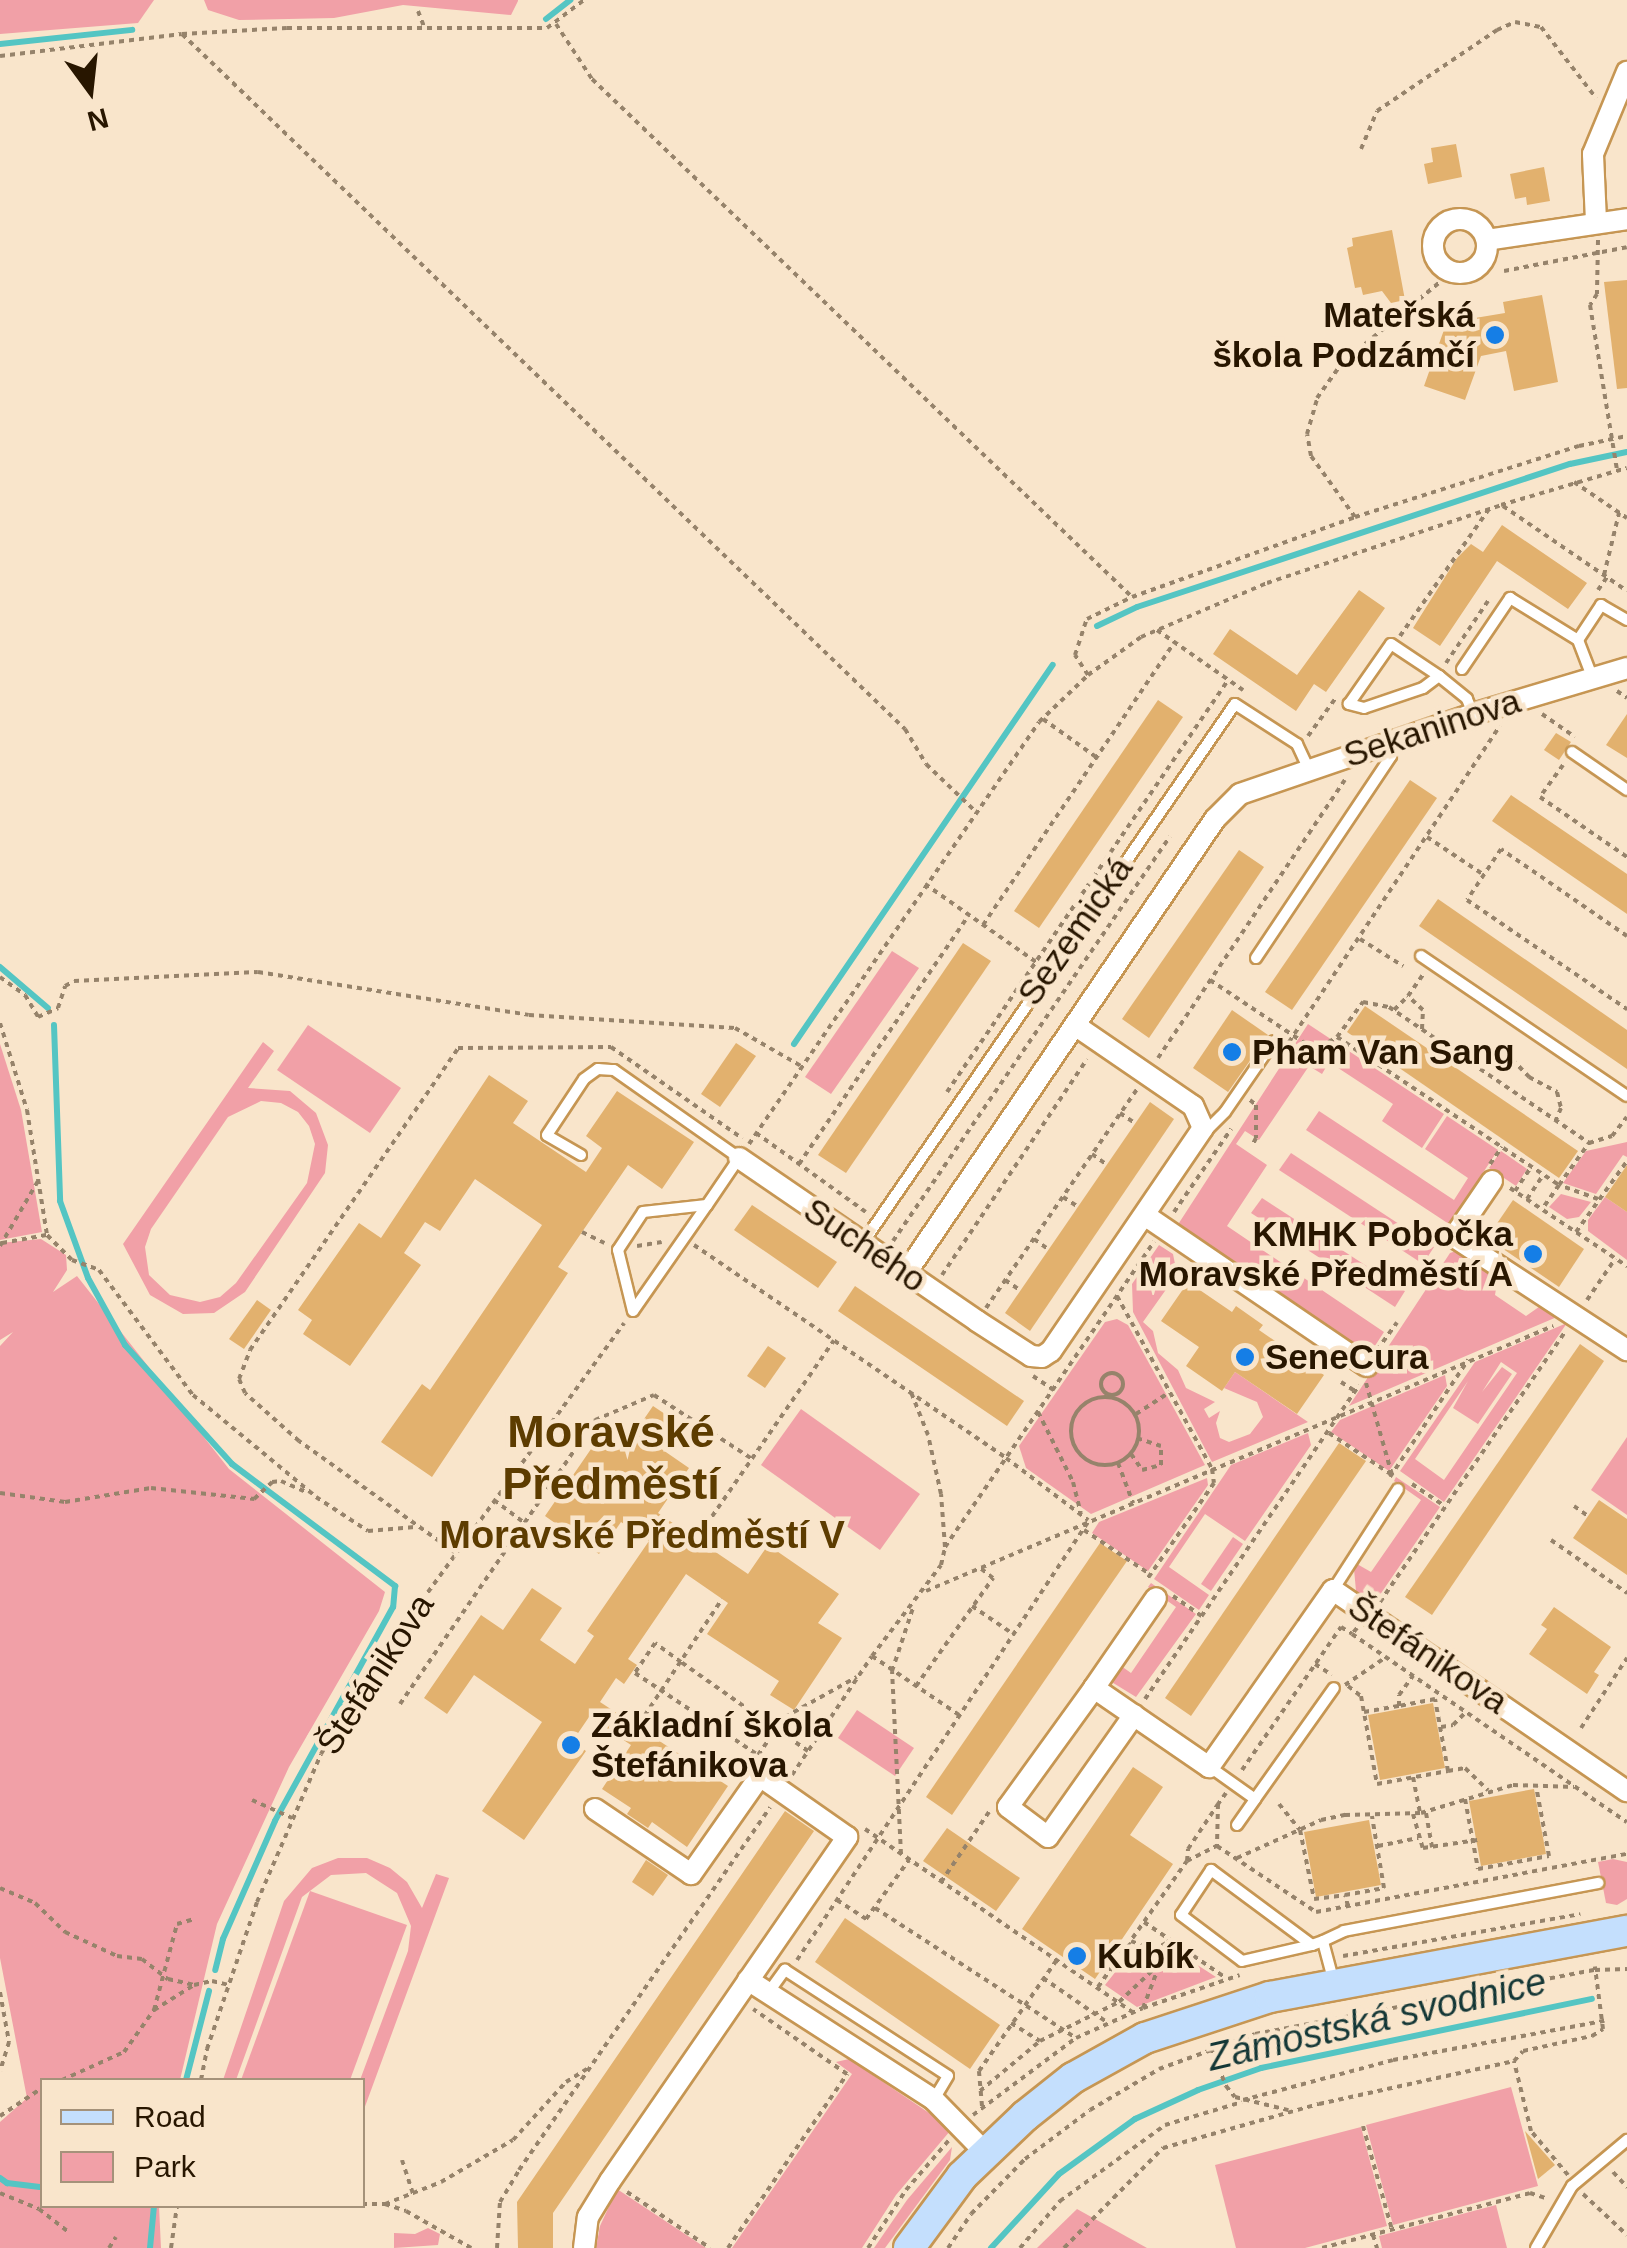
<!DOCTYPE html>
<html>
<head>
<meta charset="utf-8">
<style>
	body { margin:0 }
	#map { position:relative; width:1627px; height:2248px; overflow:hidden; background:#f9e5cb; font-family:Helvetica,sans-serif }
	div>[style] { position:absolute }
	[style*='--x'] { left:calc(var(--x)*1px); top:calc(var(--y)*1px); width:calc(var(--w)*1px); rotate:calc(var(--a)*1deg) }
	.green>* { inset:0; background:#f1a0a7 }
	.stream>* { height:6px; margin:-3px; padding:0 3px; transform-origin:3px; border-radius:3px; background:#54c5c3 }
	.building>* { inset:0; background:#e2b16e }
	.path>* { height:4px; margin-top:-2px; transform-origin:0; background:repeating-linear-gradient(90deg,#96836b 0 5px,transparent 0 10px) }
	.path>.ring { margin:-2px; padding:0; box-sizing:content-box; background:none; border:4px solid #96836b; border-radius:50% }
	.roads { filter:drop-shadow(2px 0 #c69653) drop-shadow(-2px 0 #c69653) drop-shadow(0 2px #c69653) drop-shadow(0 -2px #c69653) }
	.lane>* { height:10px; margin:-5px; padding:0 5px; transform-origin:5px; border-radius:5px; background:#fff }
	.street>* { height:20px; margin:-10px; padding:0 10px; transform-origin:10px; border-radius:10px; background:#fff }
	.street>.ring { margin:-10px; padding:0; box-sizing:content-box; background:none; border:20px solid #fff; border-radius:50% }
	.secondary>* { height:30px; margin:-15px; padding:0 15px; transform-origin:15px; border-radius:15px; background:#c4dffd }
	.dots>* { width:28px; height:28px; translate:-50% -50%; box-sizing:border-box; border:5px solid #f9e5cb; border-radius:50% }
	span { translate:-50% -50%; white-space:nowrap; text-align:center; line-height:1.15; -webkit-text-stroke:9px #f9e5cb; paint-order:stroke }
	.poi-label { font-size:35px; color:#281600; font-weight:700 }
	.right { translate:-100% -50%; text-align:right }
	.left { translate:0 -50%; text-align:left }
	.street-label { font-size:35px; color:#281600 }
	.neighbourhood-label { font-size:38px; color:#5d3c00; font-weight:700 }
	.water-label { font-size:38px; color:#143736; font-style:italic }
	.district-label { font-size:45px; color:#5d3c00; font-weight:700 }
	.legend { position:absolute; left:40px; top:2078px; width:325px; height:130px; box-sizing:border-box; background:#f9e5cb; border:2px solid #a5927a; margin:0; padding:12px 18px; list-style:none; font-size:30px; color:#281600 }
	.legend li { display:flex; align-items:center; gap:20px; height:50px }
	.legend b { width:50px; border:2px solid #a5927a }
	.north { position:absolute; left:40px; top:40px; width:100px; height:100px; -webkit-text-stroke:8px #f9e5cb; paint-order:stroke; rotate:165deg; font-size:28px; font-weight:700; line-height:40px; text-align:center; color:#281600 }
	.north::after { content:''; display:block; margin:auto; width:35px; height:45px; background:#281600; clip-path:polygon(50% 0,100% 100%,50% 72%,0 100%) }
</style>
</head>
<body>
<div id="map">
	<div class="green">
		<div style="clip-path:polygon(0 0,154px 0,138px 23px,0 34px)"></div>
		<div style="clip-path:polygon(204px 0,518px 0,518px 1px,511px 15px,403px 5px,334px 18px,239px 20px,208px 10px)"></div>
		<div style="clip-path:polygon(892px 951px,919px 968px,831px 1094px,805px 1077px)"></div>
		<div style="clip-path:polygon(1308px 1024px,1444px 1114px,1422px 1148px,1382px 1121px,1393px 1104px,1329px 1062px,1322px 1074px,1309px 1066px,1259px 1140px,1245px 1131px,1236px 1144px,1267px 1165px,1227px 1226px,1384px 1332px,1369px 1355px,1177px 1226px)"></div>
		<div style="clip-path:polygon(308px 1025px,401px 1088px,370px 1133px,277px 1070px)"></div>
		<div style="clip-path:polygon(evenodd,263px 1042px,274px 1051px,248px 1088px,290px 1091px,316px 1113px,328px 1145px,325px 1173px,245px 1292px,214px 1313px,183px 1314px,150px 1295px,123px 1244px,263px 1042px,261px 1101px,281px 1103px,298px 1112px,309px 1126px,315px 1144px,307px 1183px,236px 1283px,220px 1297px,200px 1302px,170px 1295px,149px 1275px,145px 1247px,151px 1229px,228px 1117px,261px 1101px)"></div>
		<div style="clip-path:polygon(0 1044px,21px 1110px,42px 1232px,0 1240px)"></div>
		<div style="clip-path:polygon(1319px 1111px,1454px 1200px,1468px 1178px,1425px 1149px,1447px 1116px,1498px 1150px,1449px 1224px,1306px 1130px)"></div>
		<div style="clip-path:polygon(1627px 1142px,1627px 1157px,1623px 1155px,1596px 1194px,1563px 1183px,1586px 1151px)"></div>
		<div style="clip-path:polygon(1501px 1151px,1527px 1169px,1516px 1186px,1489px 1168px)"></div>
		<div style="clip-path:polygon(1291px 1153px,1434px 1247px,1423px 1264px,1279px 1170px)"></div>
		<div style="clip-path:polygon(1561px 1194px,1591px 1202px,1579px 1217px,1567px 1219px,1549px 1207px)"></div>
		<div style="clip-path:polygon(1605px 1197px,1627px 1212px,1627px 1260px,1588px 1231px,1588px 1220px)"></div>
		<div style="clip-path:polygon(1262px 1198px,1405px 1291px,1395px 1307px,1251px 1213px)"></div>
		<div style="clip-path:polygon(41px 1239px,66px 1255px,67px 1270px,53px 1292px,77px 1276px,229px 1469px,385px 1592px,379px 1611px,289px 1767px,217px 1924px,180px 2080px,42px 2080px,42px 2206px,159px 2206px,161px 2248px,0 2248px,0 2122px,27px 2098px,0 1958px,0 1346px,13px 1332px,0 1340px,0 1243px)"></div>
		<div style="clip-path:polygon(1159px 1245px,1173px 1254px,1177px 1274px,1143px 1322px,1153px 1331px,1158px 1353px,1178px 1370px,1186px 1388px,1215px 1402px,1204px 1409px,1209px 1418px,1220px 1411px,1216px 1423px,1220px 1438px,1229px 1442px,1250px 1434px,1263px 1417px,1257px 1402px,1224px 1388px,1235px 1372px,1308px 1422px,1212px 1462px,1133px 1312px,1132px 1284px)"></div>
		<div style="clip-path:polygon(1465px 1248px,1499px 1271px,1495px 1295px,1526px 1316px,1546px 1302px,1564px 1314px,1349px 1406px,1450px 1253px)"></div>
		<div style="clip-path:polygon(1117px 1319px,1128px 1325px,1205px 1465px,1091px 1514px,1026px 1468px,1019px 1446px,1105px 1322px)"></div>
		<div style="clip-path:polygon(evenodd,1567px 1323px,1444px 1502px,1400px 1471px,1475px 1362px,1567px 1323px,1501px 1362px,1517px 1373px,1444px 1480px,1415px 1459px,1468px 1381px,1453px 1408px,1478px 1424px,1512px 1374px,1502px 1367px,1482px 1392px,1501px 1362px)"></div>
		<div style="clip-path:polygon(1445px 1375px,1447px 1386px,1389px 1471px,1331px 1432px,1340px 1420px)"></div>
		<div style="clip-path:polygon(801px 1409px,920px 1494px,880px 1550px,761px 1465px)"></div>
		<div style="clip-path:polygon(1308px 1433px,1311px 1445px,1245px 1541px,1205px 1514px,1169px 1567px,1209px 1595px,1199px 1610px,1154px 1579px,1231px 1465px)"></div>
		<div style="clip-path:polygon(1627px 1437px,1627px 1515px,1591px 1490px)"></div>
		<div style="clip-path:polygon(1396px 1477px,1440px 1507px,1373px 1605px,1356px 1591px,1354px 1569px,1357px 1564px,1371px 1572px,1421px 1500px,1394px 1481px)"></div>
		<div style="clip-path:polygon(1207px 1478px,1208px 1485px,1148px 1571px,1092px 1533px,1099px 1522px)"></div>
		<div style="clip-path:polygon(1233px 1537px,1243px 1544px,1211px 1591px,1201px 1584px)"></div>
		<div style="clip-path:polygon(1151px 1583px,1196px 1614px,1136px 1697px,1110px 1681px,1117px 1663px,1131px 1673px,1176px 1607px,1148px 1587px)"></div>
		<div style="clip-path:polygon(857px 1710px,914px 1748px,895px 1776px,838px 1738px)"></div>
		<div style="clip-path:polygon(338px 1858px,367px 1858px,390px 1868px,407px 1882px,422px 1908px,436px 1874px,449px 1878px,363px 2112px,360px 2080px,408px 1951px,411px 1926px,397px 1893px,366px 1873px,331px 1875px,302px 1897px,236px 2080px,223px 2080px,284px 1901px,312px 1868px)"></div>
		<div style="clip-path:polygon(1613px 1859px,1627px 1862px,1627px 1899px,1617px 1905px,1606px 1903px,1598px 1862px)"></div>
		<div style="clip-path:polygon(310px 1891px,407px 1925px,350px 2080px,241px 2080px)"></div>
		<div style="clip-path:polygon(1171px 1948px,1216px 1977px,1137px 2007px,1105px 1985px,1132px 1951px,1155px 1953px)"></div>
		<div style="clip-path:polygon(849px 2059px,944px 2123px,950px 2131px,896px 2195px,862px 2248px,732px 2248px,852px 2074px,836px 2062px)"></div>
		<div style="clip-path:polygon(1511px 2087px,1538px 2186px,1393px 2225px,1366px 2125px)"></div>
		<div style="clip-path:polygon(1361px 2127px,1387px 2226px,1305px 2248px,1236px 2248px,1215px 2165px)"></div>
		<div style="clip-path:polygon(952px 2147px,950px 2160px,885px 2248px,874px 2248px,907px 2200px)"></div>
		<div style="clip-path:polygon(617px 2189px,706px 2248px,596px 2248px,600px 2226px)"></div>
		<div style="clip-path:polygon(1496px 2205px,1507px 2248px,1382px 2248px,1379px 2236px)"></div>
		<div style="clip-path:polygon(1077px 2209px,1147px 2248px,1037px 2248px)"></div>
		<div style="clip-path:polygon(428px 2228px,440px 2234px,438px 2245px,394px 2248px,394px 2233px,415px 2234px)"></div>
	</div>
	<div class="stream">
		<div style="--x:546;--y:19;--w:31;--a:-38"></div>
		<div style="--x:0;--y:44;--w:133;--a:-6.1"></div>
		<div style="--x:1097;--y:626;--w:44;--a:-25.4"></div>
		<div style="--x:1137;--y:607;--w:456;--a:-18.3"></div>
		<div style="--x:1570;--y:464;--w:58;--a:-11.9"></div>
		<div style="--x:0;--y:967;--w:63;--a:40.5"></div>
		<div style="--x:54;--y:1025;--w:176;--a:88"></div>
		<div style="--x:60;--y:1201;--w:82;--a:70"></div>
		<div style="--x:88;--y:1278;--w:77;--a:61.1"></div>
		<div style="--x:125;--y:1345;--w:160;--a:48"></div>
		<div style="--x:232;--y:1464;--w:204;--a:36.8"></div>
		<div style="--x:395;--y:1586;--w:21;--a:95"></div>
		<div style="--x:393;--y:1607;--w:244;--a:118.9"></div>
		<div style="--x:275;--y:1821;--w:129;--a:113.8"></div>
		<div style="--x:223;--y:1939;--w:32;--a:104"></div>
		<div style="--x:794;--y:1044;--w:459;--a:-55.7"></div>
		<div style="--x:186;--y:2080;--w:92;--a:-75.5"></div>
		<div style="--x:0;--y:2178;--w:9;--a:36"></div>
		<div style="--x:7;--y:2183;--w:35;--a:7"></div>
		<div style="--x:150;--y:2248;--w:42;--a:-84.6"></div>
		<div style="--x:991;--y:2248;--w:100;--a:-47.4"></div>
		<div style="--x:1059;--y:2174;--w:94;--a:-35.9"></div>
		<div style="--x:1135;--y:2119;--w:69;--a:-24.7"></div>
		<div style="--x:1198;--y:2090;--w:67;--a:-19.2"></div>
		<div style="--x:1261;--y:2068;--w:338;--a:-11.8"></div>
	</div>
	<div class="building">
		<div style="clip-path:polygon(1456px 144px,1462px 177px,1428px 184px,1424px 164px,1433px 162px,1431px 148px)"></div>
		<div style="clip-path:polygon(1544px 167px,1550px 201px,1527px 205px,1526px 197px,1515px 199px,1510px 174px)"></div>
		<div style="clip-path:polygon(1392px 230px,1405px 300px,1391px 303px,1382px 291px,1363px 295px,1361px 287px,1355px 288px,1347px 248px,1353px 246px,1352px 238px)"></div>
		<div style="clip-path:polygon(1627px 280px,1627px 388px,1617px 389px,1604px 282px)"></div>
		<div style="clip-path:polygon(1542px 295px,1558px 382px,1514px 391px,1506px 351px,1481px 356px,1465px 400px,1424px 386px,1450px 313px,1469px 319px,1505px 313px,1503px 302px)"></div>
		<div style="clip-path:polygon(1502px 525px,1587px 583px,1568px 609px,1497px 561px,1440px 646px,1413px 628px,1457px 558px,1471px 544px,1483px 552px)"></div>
		<div style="clip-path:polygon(1359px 590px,1385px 608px,1326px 692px,1314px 684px,1296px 711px,1213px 654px,1230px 629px,1297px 675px)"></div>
		<div style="clip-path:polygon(1158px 700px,1183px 717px,1039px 928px,1014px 911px)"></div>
		<div style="clip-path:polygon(1627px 714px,1627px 758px,1606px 745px)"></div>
		<div style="clip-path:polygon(1556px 733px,1571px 742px,1559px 760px,1544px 750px)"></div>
		<div style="clip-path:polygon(1410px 780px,1437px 798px,1292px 1010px,1265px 992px)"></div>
		<div style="clip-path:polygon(1511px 795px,1627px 874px,1627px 914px,1492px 821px)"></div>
		<div style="clip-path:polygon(1239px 850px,1264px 867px,1149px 1038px,1122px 1019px)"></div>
		<div style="clip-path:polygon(1438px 899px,1627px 1030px,1627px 1069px,1419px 926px)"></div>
		<div style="clip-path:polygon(963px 943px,991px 961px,846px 1173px,818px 1155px)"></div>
		<div style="clip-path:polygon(1365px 1006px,1578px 1151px,1559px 1178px,1347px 1032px)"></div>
		<div style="clip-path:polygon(1232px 1010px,1268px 1035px,1228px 1092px,1193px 1068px)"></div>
		<div style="clip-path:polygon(736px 1043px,756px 1056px,720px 1107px,701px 1094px)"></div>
		<div style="clip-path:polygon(489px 1075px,528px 1101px,513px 1123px,586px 1172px,602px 1148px,586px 1136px,617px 1091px,694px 1142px,662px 1189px,628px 1165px,558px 1267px,568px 1273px,432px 1477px,381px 1442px,422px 1384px,430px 1390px,542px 1225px,475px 1179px,440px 1231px,425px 1222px,404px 1253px,421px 1265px,350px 1366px,303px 1334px,312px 1320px,298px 1310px,359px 1223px,381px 1238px)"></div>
		<div style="clip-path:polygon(1150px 1102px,1174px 1119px,1030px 1331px,1005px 1313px)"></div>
		<div style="clip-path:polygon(1627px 1165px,1627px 1212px,1605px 1197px)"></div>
		<div style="clip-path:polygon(1513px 1200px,1584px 1249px,1559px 1287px,1487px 1238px)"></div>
		<div style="clip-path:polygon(752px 1205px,837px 1262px,818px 1288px,734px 1230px)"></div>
		<div style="clip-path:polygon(1188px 1282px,1232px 1312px,1236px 1306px,1263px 1325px,1259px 1330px,1324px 1375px,1297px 1414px,1235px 1372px,1222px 1391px,1186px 1366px,1199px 1347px,1161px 1321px)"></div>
		<div style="clip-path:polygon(855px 1286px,1024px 1401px,1007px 1426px,838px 1311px)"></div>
		<div style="clip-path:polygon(257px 1300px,271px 1310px,244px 1349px,229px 1339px)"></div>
		<div style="clip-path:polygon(1580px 1344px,1604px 1361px,1432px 1615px,1405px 1597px)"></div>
		<div style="clip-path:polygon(768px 1346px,786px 1358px,765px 1388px,747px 1376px)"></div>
		<div style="clip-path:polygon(653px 1406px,677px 1422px,660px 1448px,689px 1468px,658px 1513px,748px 1574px,768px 1545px,839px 1594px,818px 1623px,842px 1638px,794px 1710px,770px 1695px,779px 1681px,707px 1634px,728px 1603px,686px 1574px,628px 1659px,637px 1665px,624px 1684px,616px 1678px,600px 1702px,728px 1786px,687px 1847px,652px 1822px,648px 1828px,627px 1814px,631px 1808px,602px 1789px,631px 1745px,589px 1717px,572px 1742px,586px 1751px,524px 1840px,482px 1811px,542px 1722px,474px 1675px,447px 1714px,424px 1698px,481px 1615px,503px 1630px,532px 1588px,562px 1608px,540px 1640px,575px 1664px,594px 1636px,587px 1631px,649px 1541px,621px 1522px,599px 1554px,545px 1516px,602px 1433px,624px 1448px)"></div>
		<div style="clip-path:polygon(1339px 1443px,1366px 1461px,1191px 1716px,1165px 1698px)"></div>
		<div style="clip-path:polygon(1599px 1500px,1627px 1519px,1627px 1575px,1573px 1538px)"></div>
		<div style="clip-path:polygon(1100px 1543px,1127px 1561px,952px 1815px,926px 1797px)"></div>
		<div style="clip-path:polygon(1554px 1607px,1611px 1647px,1594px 1672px,1599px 1675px,1587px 1694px,1529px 1654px,1547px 1629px,1541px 1625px)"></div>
		<div style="clip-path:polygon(1433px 1703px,1445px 1768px,1380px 1780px,1368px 1715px)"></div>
		<div style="clip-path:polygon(1133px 1767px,1163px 1787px,1130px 1835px,1173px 1864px,1095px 1979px,1022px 1929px)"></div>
		<div style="clip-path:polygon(1534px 1789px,1546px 1854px,1481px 1866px,1469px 1801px)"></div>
		<div style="clip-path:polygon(785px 1811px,814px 1831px,553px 2213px,553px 2248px,518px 2248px,517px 2202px)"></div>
		<div style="clip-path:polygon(1369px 1820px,1381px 1885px,1316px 1897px,1304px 1832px)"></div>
		<div style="clip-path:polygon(947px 1828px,1020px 1878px,996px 1911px,923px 1861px)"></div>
		<div style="clip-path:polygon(646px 1860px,668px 1875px,653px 1896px,632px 1882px)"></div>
		<div style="clip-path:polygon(845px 1918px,1000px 2025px,970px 2069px,815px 1962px)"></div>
		<div style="clip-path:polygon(1525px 2131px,1555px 2165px,1538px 2179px)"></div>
	</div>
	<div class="path">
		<div style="--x:418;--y:11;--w:19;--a:69"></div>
		<div style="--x:556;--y:24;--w:66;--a:56.8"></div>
		<div style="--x:592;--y:79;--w:748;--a:43.81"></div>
		<div style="--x:182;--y:34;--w:1003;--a:43.87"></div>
		<div style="--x:905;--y:729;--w:41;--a:59"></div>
		<div style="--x:926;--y:764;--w:66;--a:43.8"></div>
		<div style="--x:0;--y:56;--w:183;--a:-6.9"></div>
		<div style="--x:182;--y:34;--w:105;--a:-3.3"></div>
		<div style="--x:287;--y:28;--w:260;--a:0"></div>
		<div style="--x:547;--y:28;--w:46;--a:-37.1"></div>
		<div style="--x:1361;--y:149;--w:41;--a:-67.2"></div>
		<div style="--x:1377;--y:111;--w:145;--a:-34"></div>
		<div style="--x:1497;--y:30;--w:20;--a:-24"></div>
		<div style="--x:1515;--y:22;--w:26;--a:11"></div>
		<div style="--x:1541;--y:27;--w:90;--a:52.2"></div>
		<div style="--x:1598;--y:240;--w:54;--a:91.1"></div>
		<div style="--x:1597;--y:294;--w:13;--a:122"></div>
		<div style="--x:1590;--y:305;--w:167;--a:80.7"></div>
		<div style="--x:1504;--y:271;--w:125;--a:-11"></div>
		<div style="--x:1574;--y:482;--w:64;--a:34.2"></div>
		<div style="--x:1503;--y:506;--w:150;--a:34.4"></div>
		<div style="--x:1355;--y:517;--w:75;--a:-125.8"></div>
		<div style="--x:1311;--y:456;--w:22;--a:-100"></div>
		<div style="--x:1307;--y:434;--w:37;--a:-74"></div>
		<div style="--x:1317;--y:398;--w:43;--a:-54.5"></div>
		<div style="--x:1342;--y:363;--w:143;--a:-39.6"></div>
		<div style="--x:1604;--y:575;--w:64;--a:-76.4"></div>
		<div style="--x:1598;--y:590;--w:16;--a:-55"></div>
		<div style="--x:1157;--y:630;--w:105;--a:34.9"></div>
		<div style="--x:1400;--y:636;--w:155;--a:-55"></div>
		<div style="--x:1446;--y:663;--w:75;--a:-55.9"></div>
		<div style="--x:1088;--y:675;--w:24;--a:-123"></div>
		<div style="--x:1075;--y:655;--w:38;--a:-72"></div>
		<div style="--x:1087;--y:619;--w:50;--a:-26.1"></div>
		<div style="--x:1132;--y:597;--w:237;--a:-19.7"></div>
		<div style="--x:1355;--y:517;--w:235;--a:-17.6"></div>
		<div style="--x:1579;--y:446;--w:49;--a:-11.8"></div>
		<div style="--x:1617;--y:691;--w:12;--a:35"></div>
		<div style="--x:1542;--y:714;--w:40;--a:34.9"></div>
		<div style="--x:1043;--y:719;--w:65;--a:35.6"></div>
		<div style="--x:1308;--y:736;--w:46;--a:-53.9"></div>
		<div style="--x:1563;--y:765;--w:39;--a:126"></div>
		<div style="--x:1540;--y:797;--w:106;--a:34.6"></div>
		<div style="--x:1427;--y:837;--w:69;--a:33.7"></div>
		<div style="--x:925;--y:884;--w:136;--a:35.1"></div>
		<div style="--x:983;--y:925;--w:341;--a:-55.9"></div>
		<div style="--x:1627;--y:936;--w:153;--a:-145.4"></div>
		<div style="--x:1501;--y:849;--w:61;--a:123.7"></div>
		<div style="--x:1467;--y:900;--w:194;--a:34.3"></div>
		<div style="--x:1360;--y:939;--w:51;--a:32.1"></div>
		<div style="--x:0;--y:977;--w:31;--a:36"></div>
		<div style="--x:25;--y:995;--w:26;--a:59"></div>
		<div style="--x:38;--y:1017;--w:22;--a:-24"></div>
		<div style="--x:58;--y:1008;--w:23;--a:-72"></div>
		<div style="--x:65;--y:986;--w:10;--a:-29"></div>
		<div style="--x:74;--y:981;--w:184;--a:-2.8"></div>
		<div style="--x:258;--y:972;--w:274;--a:9"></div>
		<div style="--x:529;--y:1015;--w:206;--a:3.6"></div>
		<div style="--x:735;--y:1028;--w:76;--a:29.9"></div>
		<div style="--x:1210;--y:980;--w:119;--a:33.7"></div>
		<div style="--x:1309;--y:1046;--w:11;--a:5"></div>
		<div style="--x:1320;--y:1047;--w:20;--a:-30"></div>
		<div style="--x:1337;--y:1037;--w:267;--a:33.7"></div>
		<div style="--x:1559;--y:1185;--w:29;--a:125"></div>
		<div style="--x:1394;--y:1010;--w:20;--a:-45"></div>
		<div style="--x:0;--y:1023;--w:91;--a:72.8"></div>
		<div style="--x:27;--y:1110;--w:127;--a:80.9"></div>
		<div style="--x:47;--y:1235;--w:35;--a:45"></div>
		<div style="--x:72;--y:1260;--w:29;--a:20"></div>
		<div style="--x:99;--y:1270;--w:156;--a:53.1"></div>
		<div style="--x:193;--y:1395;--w:158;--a:39.6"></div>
		<div style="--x:1422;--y:1029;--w:19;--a:-87"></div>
		<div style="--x:1423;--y:1010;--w:21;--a:-137"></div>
		<div style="--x:1408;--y:996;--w:29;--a:-55"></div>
		<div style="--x:1337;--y:1037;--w:44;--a:-53.4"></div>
		<div style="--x:1363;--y:1002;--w:26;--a:11"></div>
		<div style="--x:1389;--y:1007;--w:242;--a:34.2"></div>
		<div style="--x:1289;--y:1042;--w:380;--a:-56.3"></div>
		<div style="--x:1158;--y:1058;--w:335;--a:-56.1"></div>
		<div style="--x:1477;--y:1066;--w:19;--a:-58"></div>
		<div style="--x:1487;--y:1050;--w:18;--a:6"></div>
		<div style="--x:1505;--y:1052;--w:35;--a:46"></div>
		<div style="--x:1529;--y:1077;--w:32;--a:28"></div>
		<div style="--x:1557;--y:1092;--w:16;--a:76"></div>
		<div style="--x:1561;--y:1108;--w:13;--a:113"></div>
		<div style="--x:947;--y:1092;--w:499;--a:-55.7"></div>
		<div style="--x:1250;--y:1100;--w:8;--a:40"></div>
		<div style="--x:1256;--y:1105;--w:33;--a:90"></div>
		<div style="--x:1256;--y:1138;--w:9;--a:117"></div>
		<div style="--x:1120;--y:1113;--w:18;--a:34"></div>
		<div style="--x:756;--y:1133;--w:135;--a:35.7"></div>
		<div style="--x:749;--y:1144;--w:512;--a:-55.5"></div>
		<div style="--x:1039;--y:722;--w:68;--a:-43.8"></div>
		<div style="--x:1088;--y:675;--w:65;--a:-35.6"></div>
		<div style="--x:1141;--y:637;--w:137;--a:-23.2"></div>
		<div style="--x:1267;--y:583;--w:247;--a:-18.4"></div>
		<div style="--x:1501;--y:505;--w:131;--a:-16.4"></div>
		<div style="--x:1092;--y:1154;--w:19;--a:36"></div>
		<div style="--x:799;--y:1164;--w:301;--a:-55.7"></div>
		<div style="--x:1490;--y:1164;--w:21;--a:-55"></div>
		<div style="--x:1510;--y:1188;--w:141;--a:33.7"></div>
		<div style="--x:1515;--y:1191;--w:29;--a:-56"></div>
		<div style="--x:1063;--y:1197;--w:17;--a:33"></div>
		<div style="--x:1527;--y:1199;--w:29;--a:-56"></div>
		<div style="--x:1598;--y:1199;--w:41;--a:-160.3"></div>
		<div style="--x:1559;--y:1185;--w:52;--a:-54.5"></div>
		<div style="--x:1589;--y:1143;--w:24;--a:-17"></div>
		<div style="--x:1612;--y:1136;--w:24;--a:-52"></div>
		<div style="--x:1174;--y:1212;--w:101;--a:-55.5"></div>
		<div style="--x:582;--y:1232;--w:25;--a:26"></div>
		<div style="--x:1576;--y:1232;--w:87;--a:-54.3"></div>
		<div style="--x:1034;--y:1239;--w:17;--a:36"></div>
		<div style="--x:893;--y:1241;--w:490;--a:-55.6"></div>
		<div style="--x:2;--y:1243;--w:45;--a:-10.3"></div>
		<div style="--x:694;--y:1245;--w:378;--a:34.3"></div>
		<div style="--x:1006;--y:1458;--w:103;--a:37.1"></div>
		<div style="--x:0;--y:1246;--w:75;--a:-59.7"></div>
		<div style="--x:637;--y:1246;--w:25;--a:-9"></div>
		<div style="--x:942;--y:1275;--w:260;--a:-56.1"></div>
		<div style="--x:1005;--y:1280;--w:18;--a:34"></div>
		<div style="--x:1117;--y:1296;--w:197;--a:61.2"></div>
		<div style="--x:1212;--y:1469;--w:14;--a:82"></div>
		<div style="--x:1214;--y:1483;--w:119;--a:124.8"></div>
		<div style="--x:1587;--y:1300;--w:50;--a:-55.7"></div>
		<div style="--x:986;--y:1308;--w:266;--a:-55.4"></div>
		<div style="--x:1377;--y:1350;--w:34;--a:-54"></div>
		<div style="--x:1319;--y:1371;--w:4;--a:-56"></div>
		<div class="ring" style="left:1101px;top:1373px;width:18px;height:18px"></div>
		<div style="--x:1033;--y:1376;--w:25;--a:34"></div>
		<div style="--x:1341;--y:1382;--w:17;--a:33"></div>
		<div style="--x:1366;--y:1383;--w:96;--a:74.2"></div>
		<div class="ring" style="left:1071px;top:1397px;width:64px;height:64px"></div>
		<div style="--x:1038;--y:1412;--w:78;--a:63.4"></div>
		<div style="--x:1073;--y:1482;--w:32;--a:76"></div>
		<div style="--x:1136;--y:1414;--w:40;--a:-32.9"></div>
		<div style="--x:1329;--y:1433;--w:76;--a:33.7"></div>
		<div style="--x:1131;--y:1454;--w:19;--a:55"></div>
		<div style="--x:1142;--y:1470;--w:20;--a:-15"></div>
		<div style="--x:1161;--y:1465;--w:19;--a:-90"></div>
		<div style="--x:1161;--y:1446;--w:23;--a:-162"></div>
		<div style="--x:1118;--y:1463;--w:43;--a:69.4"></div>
		<div style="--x:1390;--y:1477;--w:141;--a:-56.3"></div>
		<div style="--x:1412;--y:1484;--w:40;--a:34"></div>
		<div style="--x:0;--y:1493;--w:66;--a:7.9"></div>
		<div style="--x:65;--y:1502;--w:87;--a:-9.2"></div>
		<div style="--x:151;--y:1488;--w:104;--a:6.1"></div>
		<div style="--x:254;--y:1499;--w:25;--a:-43"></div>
		<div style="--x:272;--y:1482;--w:9;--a:-6"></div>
		<div style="--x:281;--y:1481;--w:30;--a:24"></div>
		<div style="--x:316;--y:1497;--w:62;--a:33.2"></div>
		<div style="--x:368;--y:1531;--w:47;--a:-4.9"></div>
		<div style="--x:494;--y:1500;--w:40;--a:37"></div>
		<div style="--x:1574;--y:1506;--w:17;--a:36"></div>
		<div style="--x:1084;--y:1530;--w:81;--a:33.9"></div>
		<div style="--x:1551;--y:1540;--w:93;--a:34.9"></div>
		<div style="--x:695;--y:1541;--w:244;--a:-55.3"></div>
		<div style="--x:945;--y:1547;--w:370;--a:-55.6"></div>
		<div style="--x:456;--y:1553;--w:193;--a:-144.5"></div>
		<div style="--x:299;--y:1441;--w:72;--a:-138.4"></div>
		<div style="--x:245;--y:1393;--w:15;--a:-113"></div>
		<div style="--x:239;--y:1379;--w:31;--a:-69"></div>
		<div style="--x:250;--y:1350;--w:367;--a:-55.4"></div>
		<div style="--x:458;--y:1048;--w:153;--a:-0.4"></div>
		<div style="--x:611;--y:1047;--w:160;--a:34.8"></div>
		<div style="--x:926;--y:1591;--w:681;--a:-22.91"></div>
		<div style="--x:1173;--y:1596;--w:35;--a:35"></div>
		<div style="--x:1380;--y:1602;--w:326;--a:-55.6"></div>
		<div style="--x:972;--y:1606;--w:50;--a:34.3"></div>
		<div style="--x:1357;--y:1628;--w:8;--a:130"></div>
		<div style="--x:1352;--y:1634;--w:333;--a:34.4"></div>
		<div style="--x:872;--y:1656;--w:105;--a:34.1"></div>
		<div style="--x:1315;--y:1664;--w:20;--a:33"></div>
		<div style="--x:1345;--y:1685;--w:50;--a:-34.3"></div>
		<div style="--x:916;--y:1686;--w:133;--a:-54.5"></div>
		<div style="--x:993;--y:1578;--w:18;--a:-142"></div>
		<div style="--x:1348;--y:1686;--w:16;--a:38"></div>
		<div style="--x:1361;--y:1696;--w:89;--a:79.7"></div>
		<div style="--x:1377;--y:1784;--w:72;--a:-10.4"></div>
		<div style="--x:1448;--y:1771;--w:73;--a:-100.2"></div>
		<div style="--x:1435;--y:1699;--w:37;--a:169"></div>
		<div style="--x:1145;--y:1699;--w:380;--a:-55.7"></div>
		<div style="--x:400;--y:1704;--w:345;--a:-55.5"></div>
		<div style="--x:595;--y:1420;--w:64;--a:-23"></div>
		<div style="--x:654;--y:1395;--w:117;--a:33.1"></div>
		<div style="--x:1364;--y:1712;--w:36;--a:-10"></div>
		<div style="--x:1399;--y:1706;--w:11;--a:-90"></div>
		<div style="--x:1399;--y:1695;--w:24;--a:-54"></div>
		<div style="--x:639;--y:1724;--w:150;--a:-56.4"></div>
		<div style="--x:1441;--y:1727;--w:12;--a:-9"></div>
		<div style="--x:1453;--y:1725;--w:18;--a:-45"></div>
		<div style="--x:1581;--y:1728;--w:84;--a:-56.7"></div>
		<div style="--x:808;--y:1751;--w:39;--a:-145"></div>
		<div style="--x:776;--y:1729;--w:116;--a:-144.8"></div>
		<div style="--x:681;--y:1662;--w:32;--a:-144"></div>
		<div style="--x:655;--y:1643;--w:36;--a:124"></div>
		<div style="--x:635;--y:1673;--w:148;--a:33.7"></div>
		<div style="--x:758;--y:1755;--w:32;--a:-55"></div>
		<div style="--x:776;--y:1729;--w:15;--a:-53"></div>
		<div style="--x:785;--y:1717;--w:82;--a:-29.1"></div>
		<div style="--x:1242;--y:1770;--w:174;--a:-55.3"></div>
		<div style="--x:1341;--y:1627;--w:13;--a:32"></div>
		<div style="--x:1448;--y:1771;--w:17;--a:-10"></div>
		<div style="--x:1465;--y:1768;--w:32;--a:44"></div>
		<div style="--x:792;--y:1775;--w:143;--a:-56.1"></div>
		<div style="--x:872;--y:1656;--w:114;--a:-52.8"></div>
		<div style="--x:941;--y:1565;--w:18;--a:-77"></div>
		<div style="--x:945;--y:1547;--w:53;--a:-94.3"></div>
		<div style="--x:941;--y:1494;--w:60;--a:-102.4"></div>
		<div style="--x:928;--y:1435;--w:46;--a:-111.6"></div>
		<div style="--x:1413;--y:1777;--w:36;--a:79"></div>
		<div style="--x:1226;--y:1793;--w:14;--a:126"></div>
		<div style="--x:1218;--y:1804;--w:42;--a:91.4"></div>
		<div style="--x:1217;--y:1846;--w:119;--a:33.7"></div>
		<div style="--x:1316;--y:1912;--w:316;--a:-10.6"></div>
		<div style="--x:1465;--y:1799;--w:71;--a:79.5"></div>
		<div style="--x:1478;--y:1869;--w:72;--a:-10.4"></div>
		<div style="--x:1549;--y:1856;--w:71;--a:-100.5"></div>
		<div style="--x:252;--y:1800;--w:44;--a:24.2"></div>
		<div style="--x:1279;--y:1804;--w:33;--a:51"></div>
		<div style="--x:1300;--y:1830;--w:70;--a:78.5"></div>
		<div style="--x:1314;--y:1899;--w:31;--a:-7"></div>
		<div style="--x:1426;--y:1813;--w:35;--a:80"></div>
		<div style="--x:1413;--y:1814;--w:35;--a:74"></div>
		<div style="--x:1423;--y:1848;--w:55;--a:-8.4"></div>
		<div style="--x:865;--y:1829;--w:326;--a:34.4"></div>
		<div style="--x:1378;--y:1846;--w:41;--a:-11.3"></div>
		<div style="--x:901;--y:1854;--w:183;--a:-92.8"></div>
		<div style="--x:892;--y:1671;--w:66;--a:-71.6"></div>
		<div style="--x:1237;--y:1858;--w:92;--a:-24.3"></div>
		<div style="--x:1321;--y:1820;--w:25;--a:-12"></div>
		<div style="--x:1345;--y:1815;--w:76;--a:-1.5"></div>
		<div style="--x:1421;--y:1813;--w:96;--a:-16.9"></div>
		<div style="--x:1513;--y:1785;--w:61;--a:1.9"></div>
		<div style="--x:1187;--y:1861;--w:34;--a:-27"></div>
		<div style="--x:941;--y:1882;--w:85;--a:-55.6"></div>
		<div style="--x:0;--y:1888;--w:38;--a:23"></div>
		<div style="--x:35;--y:1903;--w:42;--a:44"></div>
		<div style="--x:65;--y:1932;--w:57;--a:24.8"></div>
		<div style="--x:117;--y:1956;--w:25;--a:7"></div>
		<div style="--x:142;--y:1959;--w:33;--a:38"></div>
		<div style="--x:168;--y:1979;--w:27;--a:13"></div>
		<div style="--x:837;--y:1900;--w:35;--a:33"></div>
		<div style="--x:866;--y:1919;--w:73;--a:-53.9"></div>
		<div style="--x:1348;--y:1906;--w:11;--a:-105"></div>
		<div style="--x:1345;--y:1895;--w:40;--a:-10"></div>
		<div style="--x:1384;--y:1888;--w:73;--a:-99.5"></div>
		<div style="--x:875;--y:1908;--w:239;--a:32.9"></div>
		<div style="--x:1144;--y:1922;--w:99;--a:34.3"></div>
		<div style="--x:1131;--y:1941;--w:24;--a:22"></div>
		<div style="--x:1153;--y:1950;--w:15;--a:-28"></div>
		<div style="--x:1343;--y:1956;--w:241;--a:-10"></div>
		<div style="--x:797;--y:1960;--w:526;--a:-56.4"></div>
		<div style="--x:1043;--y:1978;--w:79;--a:34.7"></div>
		<div style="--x:1098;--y:1987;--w:154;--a:-54.8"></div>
		<div style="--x:1187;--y:1861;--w:12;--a:-85"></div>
		<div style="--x:1188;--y:1849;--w:54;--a:-56.3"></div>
		<div style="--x:0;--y:1992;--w:51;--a:79.8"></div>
		<div style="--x:9;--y:2042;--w:30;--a:107"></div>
		<div style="--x:1143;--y:2008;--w:73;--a:-69.1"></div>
		<div style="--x:154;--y:2010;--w:89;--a:-75"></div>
		<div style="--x:177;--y:1924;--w:18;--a:-16"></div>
		<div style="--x:1011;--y:2023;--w:34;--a:32"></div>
		<div style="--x:1211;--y:2048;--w:41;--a:68.5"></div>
		<div style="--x:1226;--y:2086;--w:14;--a:51"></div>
		<div style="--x:1235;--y:2097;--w:55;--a:13.8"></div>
		<div style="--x:62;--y:2080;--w:68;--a:-24.3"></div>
		<div style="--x:124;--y:2052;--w:52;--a:-54.5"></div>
		<div style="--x:154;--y:2010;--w:47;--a:-32"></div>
		<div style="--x:194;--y:1985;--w:18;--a:-13"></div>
		<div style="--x:212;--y:1981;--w:17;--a:13"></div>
		<div style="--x:201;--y:2080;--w:32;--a:-79"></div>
		<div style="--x:207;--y:2049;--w:155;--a:-71.2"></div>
		<div style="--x:257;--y:1902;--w:161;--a:-66.6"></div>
		<div style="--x:321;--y:1754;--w:94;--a:-59.3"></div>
		<div style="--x:369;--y:1673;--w:433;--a:-53.9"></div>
		<div style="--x:980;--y:2091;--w:78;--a:-39.8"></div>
		<div style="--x:1040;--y:2041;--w:88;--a:-26.3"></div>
		<div style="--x:1119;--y:2002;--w:50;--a:-43.4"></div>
		<div style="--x:1243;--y:2100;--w:155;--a:-14.9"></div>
		<div style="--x:1393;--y:2060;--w:215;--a:-10.5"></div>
		<div style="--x:982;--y:2106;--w:35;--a:-95"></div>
		<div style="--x:979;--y:2071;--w:134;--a:-55"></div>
		<div style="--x:973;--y:2115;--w:129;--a:-36.8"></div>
		<div style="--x:1076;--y:2038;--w:73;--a:-24.1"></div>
		<div style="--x:1143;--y:2008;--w:102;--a:-18.8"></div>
		<div style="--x:0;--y:2116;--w:50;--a:-33.7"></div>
		<div style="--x:1363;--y:2126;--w:108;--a:74.4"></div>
		<div style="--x:402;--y:2160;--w:36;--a:72"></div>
		<div style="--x:1613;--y:2172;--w:21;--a:47"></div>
		<div style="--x:1568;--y:2175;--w:57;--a:-130.1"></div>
		<div style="--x:1531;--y:2131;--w:72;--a:-103.7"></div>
		<div style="--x:1514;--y:2061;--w:13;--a:-48"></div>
		<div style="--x:1523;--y:2051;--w:71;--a:-12.3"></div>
		<div style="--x:1592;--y:2036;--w:13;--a:-32"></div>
		<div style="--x:1603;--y:2029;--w:63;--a:-97.4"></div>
		<div style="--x:627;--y:2192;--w:100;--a:34"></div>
		<div style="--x:0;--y:2193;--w:42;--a:22.3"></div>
		<div style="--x:39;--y:2209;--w:36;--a:38"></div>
		<div style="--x:1583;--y:2194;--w:60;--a:43"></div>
		<div style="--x:362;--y:2204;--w:23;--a:0"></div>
		<div style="--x:385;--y:2204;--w:22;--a:18"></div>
		<div style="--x:406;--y:2211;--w:75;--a:29.6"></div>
		<div style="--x:385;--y:2204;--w:60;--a:-21.4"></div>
		<div style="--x:441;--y:2182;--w:83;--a:-30.3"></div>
		<div style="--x:513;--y:2140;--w:79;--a:-47.6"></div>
		<div style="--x:566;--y:2082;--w:28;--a:-32"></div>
		<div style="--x:177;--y:2206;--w:30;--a:0"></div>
		<div style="--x:1373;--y:2235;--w:14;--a:73"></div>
		<div style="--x:109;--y:2248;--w:13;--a:-58"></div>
		<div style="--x:171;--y:2248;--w:42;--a:-81.9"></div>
		<div style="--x:497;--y:2248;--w:46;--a:-86.3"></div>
		<div style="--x:500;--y:2202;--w:37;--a:-59"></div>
		<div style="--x:519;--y:2170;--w:441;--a:-55.3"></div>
		<div style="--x:728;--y:2248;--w:211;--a:-55.6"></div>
		<div style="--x:847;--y:2074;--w:114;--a:-145.3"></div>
		<div style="--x:868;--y:2248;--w:69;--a:-56.8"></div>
		<div style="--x:906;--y:2190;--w:66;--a:-49.3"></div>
		<div style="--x:948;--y:2248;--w:41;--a:-55.9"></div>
		<div style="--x:971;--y:2214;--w:77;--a:-45.5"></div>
		<div style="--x:1025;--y:2159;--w:81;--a:-37"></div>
		<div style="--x:1090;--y:2110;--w:80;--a:-30.7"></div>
		<div style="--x:1159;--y:2069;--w:102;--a:-20"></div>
		<div style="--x:1255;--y:2034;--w:346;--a:-10.7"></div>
		<div style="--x:1595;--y:1970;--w:32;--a:-2"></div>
		<div style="--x:1020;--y:2248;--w:62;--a:-49.6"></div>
		<div style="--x:1060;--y:2201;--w:130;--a:-35.9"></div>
		<div style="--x:1165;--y:2125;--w:80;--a:-16.6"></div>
		<div style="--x:1064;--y:2248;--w:141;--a:-45.3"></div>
		<div style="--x:1163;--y:2148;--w:162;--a:-15.8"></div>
		<div style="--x:1319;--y:2104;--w:200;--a:-12.4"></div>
		<div style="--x:1322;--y:2248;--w:215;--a:-14.8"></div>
		<div style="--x:1530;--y:2193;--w:19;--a:18"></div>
	</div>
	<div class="roads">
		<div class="lane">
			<div style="--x:1578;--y:640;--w:42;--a:-56.7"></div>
			<div style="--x:1601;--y:605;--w:30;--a:30"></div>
			<div style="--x:1462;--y:669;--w:86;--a:-55.9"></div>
			<div style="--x:1510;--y:598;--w:80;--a:31.7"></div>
			<div style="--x:1578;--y:640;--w:39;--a:69"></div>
			<div style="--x:1439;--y:676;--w:20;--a:143"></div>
			<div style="--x:1423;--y:688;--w:62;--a:161.3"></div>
			<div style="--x:1364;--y:708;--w:16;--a:-165"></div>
			<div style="--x:1349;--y:704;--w:73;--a:-55"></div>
			<div style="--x:1391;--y:644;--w:58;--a:33.7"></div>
			<div style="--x:1439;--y:676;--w:36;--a:39"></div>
			<div style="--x:1467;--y:699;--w:16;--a:68"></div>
			<div style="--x:1572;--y:752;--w:67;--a:34.6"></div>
			<div style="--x:1421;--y:956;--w:249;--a:34.2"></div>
			<div style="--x:1256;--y:958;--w:243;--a:-56.2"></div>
			<div style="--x:1391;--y:756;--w:15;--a:-106"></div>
			<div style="--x:1205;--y:1132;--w:28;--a:-45"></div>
			<div style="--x:1225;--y:1112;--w:86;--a:-55.4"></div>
			<div style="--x:581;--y:1155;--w:39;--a:-150"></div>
			<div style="--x:547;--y:1135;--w:67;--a:-56.5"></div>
			<div style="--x:584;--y:1079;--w:17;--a:-36"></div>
			<div style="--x:598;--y:1069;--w:16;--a:4"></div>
			<div style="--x:614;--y:1070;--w:153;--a:35.1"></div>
			<div style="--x:739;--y:1158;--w:57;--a:124.2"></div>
			<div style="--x:707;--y:1205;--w:129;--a:124.9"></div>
			<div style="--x:633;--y:1311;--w:63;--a:-103.8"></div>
			<div style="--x:618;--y:1250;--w:45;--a:-56.7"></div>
			<div style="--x:643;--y:1212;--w:64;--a:-6.2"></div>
			<div style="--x:862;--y:1244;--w:656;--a:-55.37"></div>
			<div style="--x:1235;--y:704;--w:74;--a:32.8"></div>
			<div style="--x:1297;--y:744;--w:26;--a:65"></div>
			<div style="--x:1333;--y:1590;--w:120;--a:-57.2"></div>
			<div style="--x:1210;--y:1767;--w:55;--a:35.4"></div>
			<div style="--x:1255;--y:1799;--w:136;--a:-54.6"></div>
			<div style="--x:1237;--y:1825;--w:32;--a:-55"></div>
			<div style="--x:1312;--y:1945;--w:126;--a:-143.4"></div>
			<div style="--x:1211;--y:1870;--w:54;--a:123.7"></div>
			<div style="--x:1181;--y:1915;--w:76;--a:37"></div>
			<div style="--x:1242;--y:1961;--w:72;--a:-12.9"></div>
			<div style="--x:1312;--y:1945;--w:12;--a:-20"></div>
			<div style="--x:1333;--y:1979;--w:39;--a:-105"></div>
			<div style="--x:1323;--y:1941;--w:23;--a:-25"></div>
			<div style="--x:1344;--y:1931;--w:259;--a:-10.7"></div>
			<div style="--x:768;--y:1993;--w:29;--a:-54"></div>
			<div style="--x:785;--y:1970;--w:194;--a:33"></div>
			<div style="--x:948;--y:2076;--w:27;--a:121"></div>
			<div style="--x:1536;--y:2248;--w:72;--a:-59.9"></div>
			<div style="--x:1572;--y:2186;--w:72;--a:-39.9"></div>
		</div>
		<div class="street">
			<div class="ring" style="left:1433px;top:219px;width:34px;height:34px"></div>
			<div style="--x:1596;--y:221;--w:67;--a:-92.6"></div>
			<div style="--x:1593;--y:154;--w:89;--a:-67.5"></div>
			<div style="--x:1487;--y:240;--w:142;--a:-8.5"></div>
			<div style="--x:739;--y:1158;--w:288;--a:34.4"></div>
			<div style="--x:977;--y:1321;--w:64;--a:32.9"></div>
			<div style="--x:1031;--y:1356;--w:11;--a:5"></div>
			<div style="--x:1042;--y:1357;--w:11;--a:-34"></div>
			<div style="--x:1051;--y:1351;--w:270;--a:-55.7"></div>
			<div style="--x:1203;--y:1128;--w:24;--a:-114"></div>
			<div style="--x:1193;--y:1106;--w:142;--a:-145.6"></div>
			<div style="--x:1492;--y:1181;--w:68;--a:124.2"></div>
			<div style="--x:1454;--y:1237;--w:207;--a:33.2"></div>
			<div style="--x:1146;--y:1216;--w:267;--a:34.2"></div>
			<div style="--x:906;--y:1273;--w:549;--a:-55.76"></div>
			<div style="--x:1215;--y:819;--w:35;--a:-45"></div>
			<div style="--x:1240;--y:794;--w:246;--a:-18.9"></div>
			<div style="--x:1473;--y:714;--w:161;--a:-16.6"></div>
			<div style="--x:1094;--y:1688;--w:109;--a:-55.4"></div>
			<div style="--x:1134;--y:1715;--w:149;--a:125.2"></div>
			<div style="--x:1048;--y:1837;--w:50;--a:-143.1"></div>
			<div style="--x:1008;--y:1807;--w:147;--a:-54.1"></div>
			<div style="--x:1094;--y:1688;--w:140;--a:34.5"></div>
			<div style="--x:1209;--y:1767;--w:216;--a:-55"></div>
			<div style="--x:1333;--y:1590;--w:356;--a:34.4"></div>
			<div style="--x:748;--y:1980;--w:221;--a:32.8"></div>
			<div style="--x:934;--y:2100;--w:73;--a:45.6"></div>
			<div style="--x:584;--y:2248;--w:31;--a:-83"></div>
			<div style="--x:588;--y:2217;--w:42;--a:-58.6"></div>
			<div style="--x:610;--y:2181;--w:418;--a:-55.4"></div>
			<div style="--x:847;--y:1837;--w:106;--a:-145"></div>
			<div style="--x:760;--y:1776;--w:120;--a:125.1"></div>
			<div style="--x:691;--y:1874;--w:116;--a:-145.9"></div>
		</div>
		<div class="secondary">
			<div style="--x:909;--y:2248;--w:89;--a:-53.6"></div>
			<div style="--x:962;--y:2176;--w:87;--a:-43.6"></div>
			<div style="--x:1025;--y:2116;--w:61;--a:-38.4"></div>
			<div style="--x:1073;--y:2078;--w:82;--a:-29.1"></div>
			<div style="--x:1145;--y:2038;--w:132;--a:-18.2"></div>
			<div style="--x:1270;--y:1997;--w:363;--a:-10.5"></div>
		</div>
	</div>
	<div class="dots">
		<div style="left:1495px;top:335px;background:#157ee6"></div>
		<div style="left:1232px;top:1052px;background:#157ee6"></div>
		<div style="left:1533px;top:1254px;background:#157ee6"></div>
		<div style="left:1245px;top:1357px;background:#157ee6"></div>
		<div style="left:571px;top:1745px;background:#157ee6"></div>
		<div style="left:1077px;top:1956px;background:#157ee6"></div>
	</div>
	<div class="poi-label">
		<span class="right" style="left:1475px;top:335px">Mateřská<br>škola Podzámčí</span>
		<span class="left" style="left:1252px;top:1052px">Pham Van Sang</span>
		<span class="right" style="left:1513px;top:1254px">KMHK Pobočka<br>Moravské Předměstí A</span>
		<span class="left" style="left:1265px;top:1357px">SeneCura</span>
		<span class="left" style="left:591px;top:1745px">Základní škola<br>Štefánikova</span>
		<span class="left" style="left:1097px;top:1956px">Kubík</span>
	</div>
	<div class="street-label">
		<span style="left:1432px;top:728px;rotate:-18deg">Sekaninova</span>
		<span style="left:1075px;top:931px;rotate:-55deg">Sezemická</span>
		<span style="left:865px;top:1245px;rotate:34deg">Suchého</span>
		<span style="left:1428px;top:1654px;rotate:34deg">Štefánikova</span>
		<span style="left:375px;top:1674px;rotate:-57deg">Štefánikova</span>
	</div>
	<div class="neighbourhood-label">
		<span style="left:642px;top:1536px">Moravské Předměstí V</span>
	</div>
	<div class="water-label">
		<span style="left:1377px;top:2020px;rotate:-13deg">Zámostská svodnice</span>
	</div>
	<div class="district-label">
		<span style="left:611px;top:1458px">Moravské<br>Předměstí</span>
	</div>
	<ul class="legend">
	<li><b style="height:12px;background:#c4dffd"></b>Road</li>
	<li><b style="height:28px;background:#f1a0a7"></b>Park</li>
	</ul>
	<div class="north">N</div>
</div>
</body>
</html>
